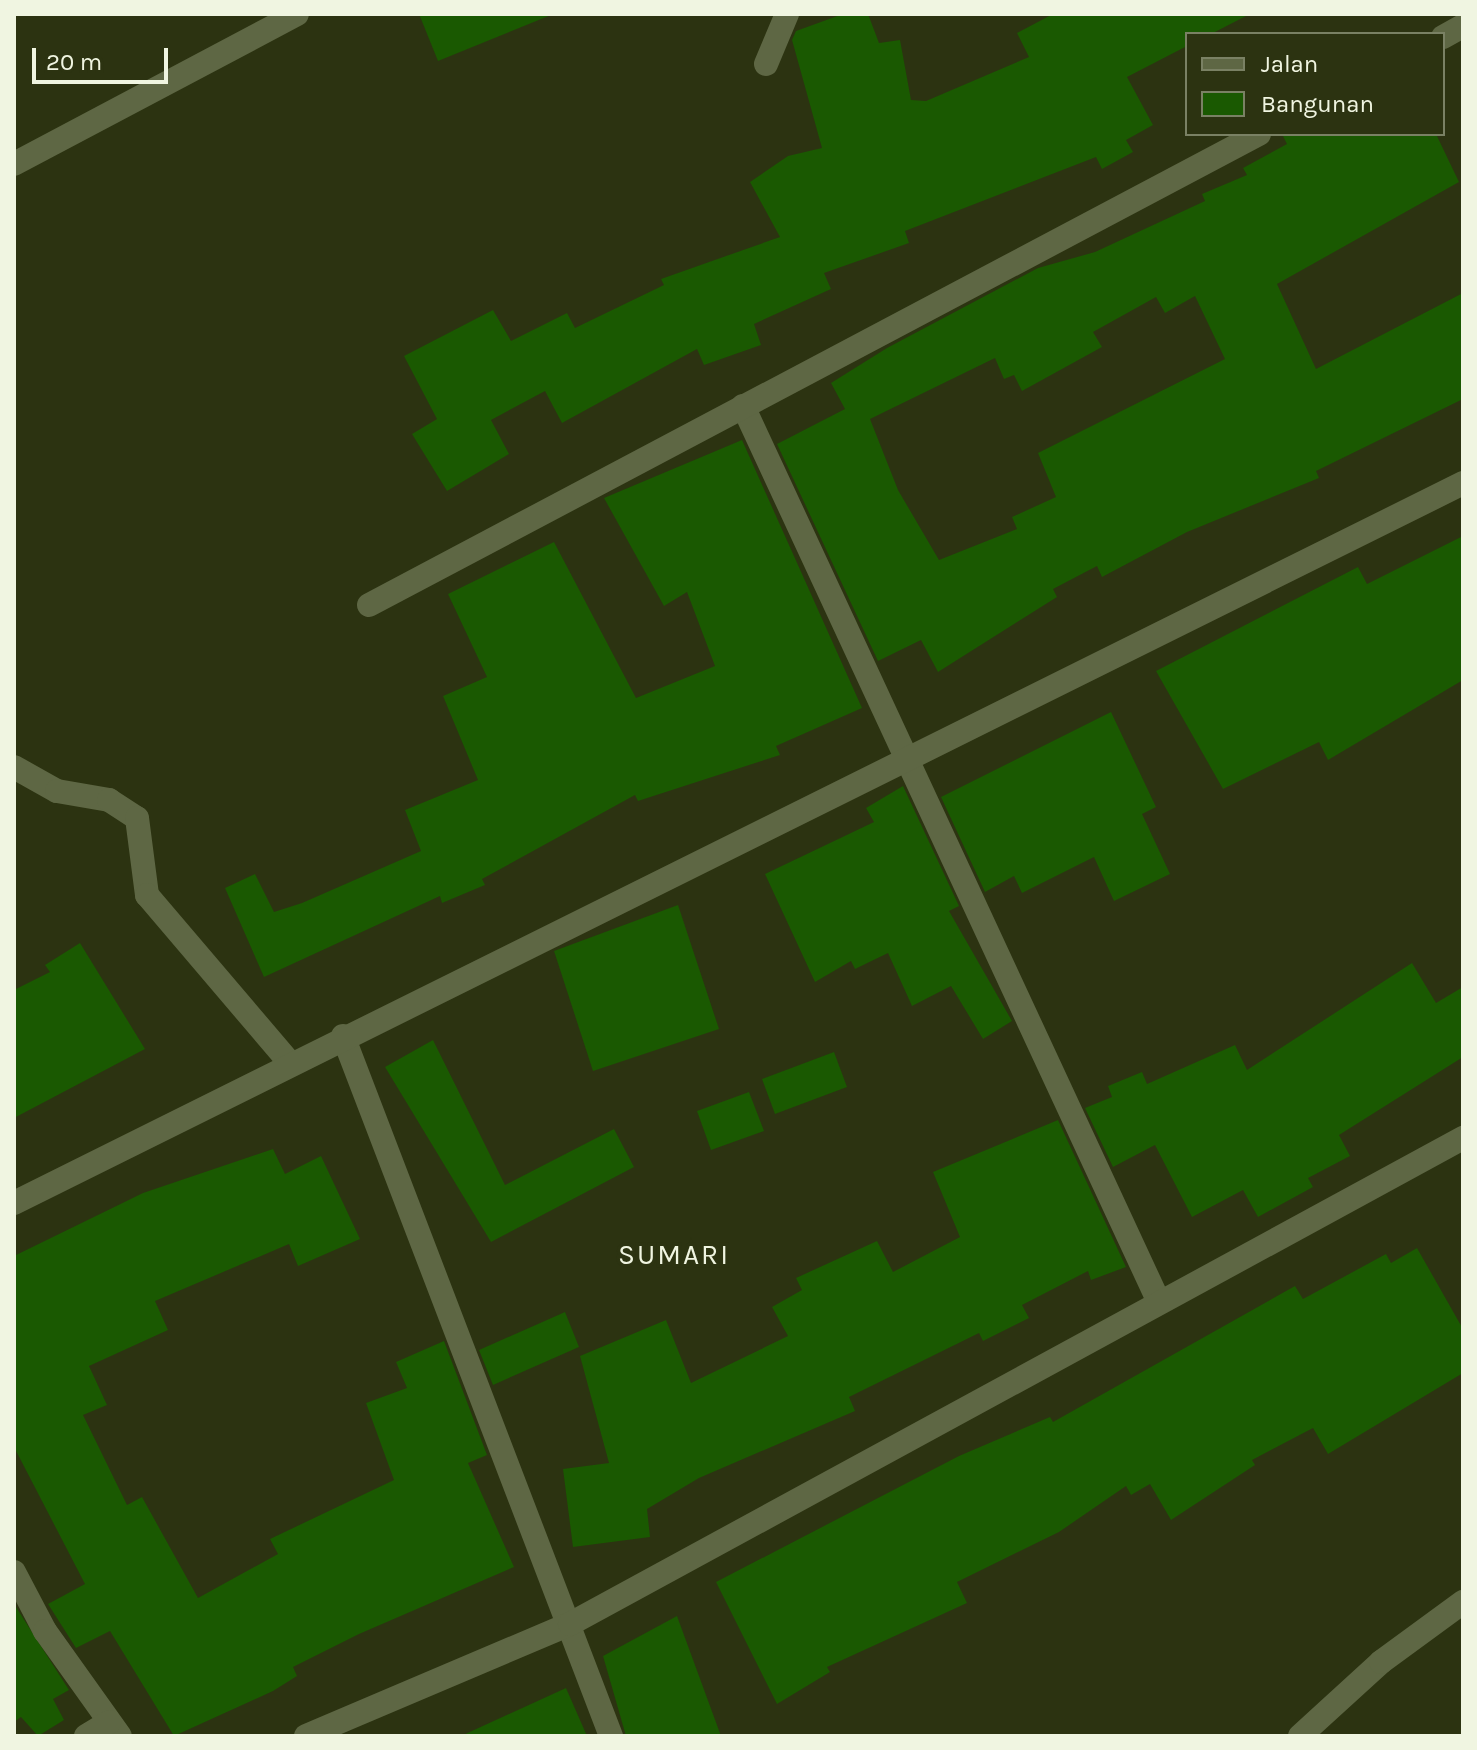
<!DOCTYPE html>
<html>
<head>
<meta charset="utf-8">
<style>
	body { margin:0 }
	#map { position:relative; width:1477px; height:1750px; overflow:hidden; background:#2c3311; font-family:Karla,sans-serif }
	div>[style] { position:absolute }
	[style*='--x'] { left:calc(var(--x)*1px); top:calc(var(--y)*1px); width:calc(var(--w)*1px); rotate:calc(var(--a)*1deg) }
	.building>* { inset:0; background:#1a5901 }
	.minor>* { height:24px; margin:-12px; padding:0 12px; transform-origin:12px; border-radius:12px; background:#5e6744 }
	span { translate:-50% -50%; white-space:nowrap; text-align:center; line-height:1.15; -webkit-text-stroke:7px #2c3311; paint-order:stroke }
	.quarter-label { font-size:28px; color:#f0f5e1; letter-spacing:2px }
	.frame { position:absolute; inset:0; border:16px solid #f0f5e1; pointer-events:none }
	.legend { position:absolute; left:1185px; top:32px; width:260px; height:104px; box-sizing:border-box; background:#2c3311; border:2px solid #7a8164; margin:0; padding:10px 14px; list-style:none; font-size:24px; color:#f0f5e1 }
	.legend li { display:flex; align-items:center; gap:16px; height:40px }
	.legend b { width:40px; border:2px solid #7a8164 }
	.scale { position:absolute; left:32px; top:48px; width:136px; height:36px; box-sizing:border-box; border:4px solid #f0f5e1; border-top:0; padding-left:10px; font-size:24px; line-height:28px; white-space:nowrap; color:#f0f5e1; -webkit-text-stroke:6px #2c3311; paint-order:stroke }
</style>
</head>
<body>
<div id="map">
	<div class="building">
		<div style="clip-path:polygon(419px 14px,550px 14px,551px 15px,438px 61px)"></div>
		<div style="clip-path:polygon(843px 14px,868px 14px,879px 43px,900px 40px,911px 100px,926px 101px,1029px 57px,1017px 33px,1053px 14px,1250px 14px,1211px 34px,1187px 34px,1187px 46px,1127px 77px,1153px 125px,1126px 140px,1133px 152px,1102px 169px,1096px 157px,905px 231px,909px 243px,824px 273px,831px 289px,754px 324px,761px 345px,704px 365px,697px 349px,562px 423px,545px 391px,491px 420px,509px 454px,447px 491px,412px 434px,437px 419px,404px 356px,493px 310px,511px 341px,567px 313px,575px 328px,664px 285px,661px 279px,780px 237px,750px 182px,788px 156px,822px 148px,792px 40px,796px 31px)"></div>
		<div style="clip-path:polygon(evenodd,1282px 134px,1436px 134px,1459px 182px,1277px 284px,1316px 369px,1463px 293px,1463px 399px,1316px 471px,1319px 478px,1187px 532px,1102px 577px,1097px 566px,1053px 589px,1057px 597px,938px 672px,921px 640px,878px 661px,777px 444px,845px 409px,831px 383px,887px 348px,1038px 268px,1095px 252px,1205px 201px,1202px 194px,1247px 175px,1243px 168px,1287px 144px,1282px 134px,1195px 296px,1225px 359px,1038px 453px,1056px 497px,1012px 517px,1017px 529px,939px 560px,898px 490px,870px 419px,995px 358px,1004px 379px,1014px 375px,1022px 391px,1102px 347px,1093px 332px,1156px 297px,1165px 313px,1195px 296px)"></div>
		<div style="clip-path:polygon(742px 440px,862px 708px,776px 746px,780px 755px,638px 801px,635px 795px,482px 879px,485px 885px,442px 903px,440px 896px,264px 977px,225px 888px,255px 874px,274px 912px,302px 903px,421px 851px,405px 810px,478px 780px,443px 696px,487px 677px,448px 594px,554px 542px,636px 698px,715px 666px,687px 592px,664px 606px,604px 498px)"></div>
		<div style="clip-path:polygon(1463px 536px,1463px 680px,1328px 760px,1319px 742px,1223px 789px,1156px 671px,1358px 567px,1367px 584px)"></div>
		<div style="clip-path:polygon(1111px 712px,1156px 807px,1142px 814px,1170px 874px,1114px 901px,1094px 857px,1022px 893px,1014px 876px,985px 892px,941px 797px)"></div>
		<div style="clip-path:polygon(903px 786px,959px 906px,949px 911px,1012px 1021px,983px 1039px,951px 986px,912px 1006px,888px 953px,855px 969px,851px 961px,815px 982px,765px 874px,874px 822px,866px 808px)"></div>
		<div style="clip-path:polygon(678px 905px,719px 1029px,593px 1071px,554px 951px)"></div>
		<div style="clip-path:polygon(80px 943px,145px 1049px,14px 1118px,14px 990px,50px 972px,45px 965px)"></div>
		<div style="clip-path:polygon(1412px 963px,1436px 1003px,1463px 987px,1463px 1057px,1339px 1135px,1350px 1156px,1308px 1178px,1313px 1187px,1258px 1217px,1243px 1190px,1192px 1217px,1155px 1145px,1113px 1167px,1085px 1108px,1112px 1097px,1108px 1086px,1142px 1072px,1147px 1084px,1235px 1045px,1247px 1070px)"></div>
		<div style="clip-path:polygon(433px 1040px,505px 1185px,614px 1129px,634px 1167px,491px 1242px,385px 1067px)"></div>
		<div style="clip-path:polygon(834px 1052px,847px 1087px,775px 1114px,762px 1079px)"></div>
		<div style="clip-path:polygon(749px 1092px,764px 1131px,711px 1150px,697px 1111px)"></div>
		<div style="clip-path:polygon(1058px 1120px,1126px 1267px,1091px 1280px,1088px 1271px,1022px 1305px,1029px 1318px,983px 1341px,979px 1333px,849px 1397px,855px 1411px,699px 1478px,647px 1509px,650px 1537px,573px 1547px,563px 1469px,609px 1463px,580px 1356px,666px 1320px,691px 1383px,788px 1336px,772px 1307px,802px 1290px,796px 1278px,877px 1241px,893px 1272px,960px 1237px,933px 1172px)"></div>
		<div style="clip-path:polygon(273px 1149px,285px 1174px,321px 1156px,360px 1239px,298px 1266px,289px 1244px,155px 1301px,168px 1330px,89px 1366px,107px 1405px,83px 1415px,127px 1505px,142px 1497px,198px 1598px,278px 1554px,270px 1539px,394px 1480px,366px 1403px,407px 1388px,396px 1362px,444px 1341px,487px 1455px,468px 1463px,514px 1567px,359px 1634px,293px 1667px,297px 1676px,273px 1691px,174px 1736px,110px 1631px,76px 1648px,48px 1604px,85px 1584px,14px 1447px,14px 1256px,143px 1193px)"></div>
		<div style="clip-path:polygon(1417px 1248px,1463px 1329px,1463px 1373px,1328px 1454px,1313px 1428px,1252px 1460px,1255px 1465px,1171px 1520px,1150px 1484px,1131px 1495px,1126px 1486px,1059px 1532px,957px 1582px,967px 1603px,827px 1667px,830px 1672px,777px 1704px,716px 1582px,959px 1456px,1050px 1417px,1053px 1422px,1295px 1286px,1303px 1299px,1386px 1254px,1391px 1263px)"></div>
		<div style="clip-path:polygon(565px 1312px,579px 1347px,493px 1385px,479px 1350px)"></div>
		<div style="clip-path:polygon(14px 1604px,69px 1690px,53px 1699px,64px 1720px,38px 1736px,21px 1717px,14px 1722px)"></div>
		<div style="clip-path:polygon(677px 1616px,721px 1736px,626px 1736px,603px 1656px)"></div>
		<div style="clip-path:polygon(566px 1688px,587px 1736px,461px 1736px)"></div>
	</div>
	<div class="minor">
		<div style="--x:1443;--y:37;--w:23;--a:-29"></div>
		<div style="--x:766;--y:64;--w:54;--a:-67.2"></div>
		<div style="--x:14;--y:164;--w:320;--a:-27.9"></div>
		<div style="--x:743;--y:406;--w:988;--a:65.1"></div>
		<div style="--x:369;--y:605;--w:1007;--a:-27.89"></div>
		<div style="--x:14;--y:767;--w:49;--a:29.2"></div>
		<div style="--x:57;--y:791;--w:53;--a:9.8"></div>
		<div style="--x:109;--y:800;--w:33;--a:33"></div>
		<div style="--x:137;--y:818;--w:78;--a:82.6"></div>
		<div style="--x:147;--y:895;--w:222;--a:49.6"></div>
		<div style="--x:343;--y:1036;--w:750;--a:69.05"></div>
		<div style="--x:14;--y:1203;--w:1618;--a:-26.42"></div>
		<div style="--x:14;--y:1572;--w:67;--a:62.3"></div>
		<div style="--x:45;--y:1631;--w:129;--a:54.5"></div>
		<div style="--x:86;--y:1736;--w:27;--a:-31"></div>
		<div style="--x:306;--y:1736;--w:287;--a:-23"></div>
		<div style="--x:570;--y:1624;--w:1017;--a:-28.56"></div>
		<div style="--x:1300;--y:1736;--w:110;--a:-42.4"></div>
		<div style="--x:1381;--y:1662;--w:102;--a:-36.2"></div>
	</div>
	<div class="quarter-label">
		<span style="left:674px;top:1255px">SUMARI</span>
	</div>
	<div class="frame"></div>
	<ul class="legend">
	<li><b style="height:10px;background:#5e6744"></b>Jalan</li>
	<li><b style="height:22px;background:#1a5901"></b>Bangunan</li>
	</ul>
	<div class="scale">20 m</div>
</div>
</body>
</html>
